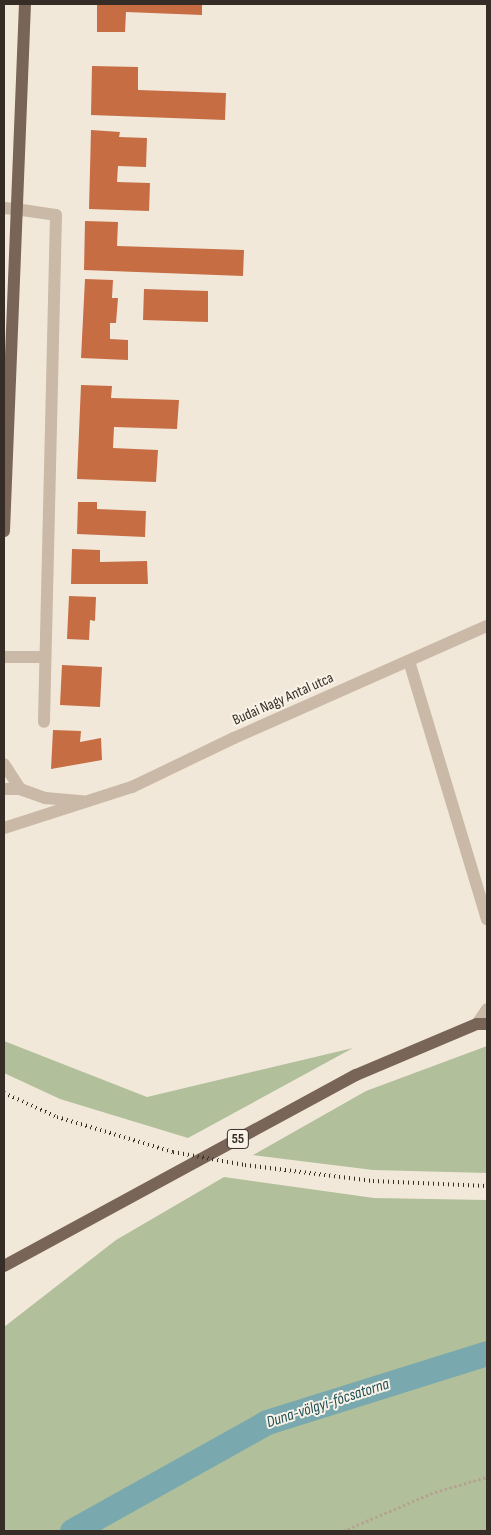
<!DOCTYPE html>
<html>
<head>
<meta charset="utf-8">
<style>
	body { margin:0 }
	#map { position:relative; width:491px; height:1535px; overflow:hidden; background:#f2e8da; font-family:"Sofia Sans Condensed",sans-serif }
	div>[style] { position:absolute }
	[style*='--x'] { left:calc(var(--x)*1px); top:calc(var(--y)*1px); width:calc(var(--w)*1px); rotate:calc(var(--a)*1deg) }
	.green>* { inset:0; background:#b1c09a }
	.canal>* { height:25px; margin:-12.5px; padding:0 12.5px; transform-origin:12.5px; border-radius:12.5px; background:#79a9af }
	.building>* { inset:0; background:#c66d44 }
	.path>* { height:3px; margin-top:-1.5px; transform-origin:0; background:repeating-linear-gradient(90deg,#b5a391 0 2.5px,transparent 0 5px) }
	.lane>* { height:12px; margin:-6px; padding:0 6px; transform-origin:6px; border-radius:6px; background:#cab9a6 }
	.street>* { height:12px; margin:-6px; padding:0 6px; transform-origin:6px; border-radius:6px; background:#cab9a6 }
	.primary>* { height:12px; margin:-6px; padding:0 6px; transform-origin:6px; border-radius:6px; background:#786558 }
	.rail>* { height:4px; margin-top:-2px; transform-origin:0; background:repeating-linear-gradient(90deg,#362d27 0 1px,transparent 0 5px) }
	span { translate:-50% -50%; white-space:nowrap; text-align:center; line-height:1.15; -webkit-text-stroke:4px #f9f2e7; paint-order:stroke }
	.shield-label span { padding:1px 4px; background:#f9f2e7; border:1px solid; border-radius:4px; -webkit-text-stroke-width:0 }
	.shield-label { font-size:14px; color:#362d27; font-weight:700 }
	.street-label { font-size:15px; color:#362d27 }
	.water-label { font-size:16px; color:#1d4f57; font-style:italic }
	.frame { position:absolute; inset:0; border:5px solid #362d27; pointer-events:none }
</style>
</head>
<body>
<div id="map">
	<div class="green">
		<div style="clip-path:polygon(4px 1041px,147px 1097px,353px 1048px,188px 1138px,60px 1099px,4px 1073px)"></div>
		<div style="clip-path:polygon(487px 1046px,487px 1173px,373px 1170px,253px 1155px,366px 1091px)"></div>
		<div style="clip-path:polygon(224px 1177px,374px 1198px,487px 1200px,487px 1531px,4px 1531px,4px 1327px,116px 1240px)"></div>
	</div>
	<div class="canal">
		<div style="--x:72;--y:1531;--w:223;--a:-29.2"></div>
		<div style="--x:267;--y:1422;--w:231;--a:-17.4"></div>
	</div>
	<div class="building">
		<div style="clip-path:polygon(97px 4px,202px 4px,202px 15px,126px 12px,125px 32px,97px 32px)"></div>
		<div style="clip-path:polygon(92px 66px,138px 67px,138px 90px,226px 93px,225px 120px,91px 115px)"></div>
		<div style="clip-path:polygon(91px 130px,120px 132px,119px 137px,147px 138px,146px 167px,118px 166px,117px 182px,150px 183px,149px 211px,89px 209px)"></div>
		<div style="clip-path:polygon(85px 221px,118px 222px,117px 246px,244px 250px,243px 276px,84px 270px)"></div>
		<div style="clip-path:polygon(85px 279px,113px 280px,112px 298px,118px 298px,116px 323px,110px 323px,110px 339px,128px 340px,128px 360px,81px 358px)"></div>
		<div style="clip-path:polygon(144px 289px,208px 291px,208px 322px,143px 320px)"></div>
		<div style="clip-path:polygon(81px 385px,112px 386px,111px 398px,179px 400px,177px 429px,114px 427px,113px 448px,158px 450px,156px 482px,77px 479px)"></div>
		<div style="clip-path:polygon(78px 502px,97px 502px,97px 509px,146px 511px,145px 537px,77px 534px)"></div>
		<div style="clip-path:polygon(72px 549px,100px 550px,100px 562px,147px 561px,148px 584px,71px 584px)"></div>
		<div style="clip-path:polygon(69px 596px,96px 597px,95px 621px,90px 620px,89px 640px,67px 639px)"></div>
		<div style="clip-path:polygon(62px 665px,102px 667px,100px 707px,60px 705px)"></div>
		<div style="clip-path:polygon(53px 730px,81px 731px,80px 742px,101px 738px,102px 760px,51px 769px)"></div>
	</div>
	<div class="path">
		<div style="--x:343;--y:1531;--w:100;--a:-23"></div>
		<div style="--x:435;--y:1492;--w:54;--a:-16.1"></div>
	</div>
	<div class="lane">
		<div style="--x:15;--y:209;--w:41;--a:8.3"></div>
		<div style="--x:56;--y:215;--w:507;--a:91.36"></div>
		<div style="--x:4;--y:657;--w:40;--a:0"></div>
	</div>
	<div class="street">
		<div style="--x:4;--y:208;--w:11;--a:5"></div>
		<div style="--x:409;--y:661;--w:270;--a:73.2"></div>
		<div style="--x:4;--y:764;--w:30;--a:57"></div>
		<div style="--x:20;--y:789;--w:27;--a:20"></div>
		<div style="--x:45;--y:798;--w:38;--a:5"></div>
		<div style="--x:4;--y:789;--w:16;--a:0"></div>
		<div style="--x:4;--y:828;--w:134;--a:-17.8"></div>
		<div style="--x:132;--y:787;--w:113;--a:-25.7"></div>
		<div style="--x:234;--y:738;--w:277;--a:-23.9"></div>
		<div style="--x:477;--y:1024;--w:18;--a:-56"></div>
	</div>
	<div class="primary">
		<div style="--x:4;--y:531;--w:527;--a:-87.72"></div>
		<div style="--x:4;--y:1266;--w:400;--a:-28.5"></div>
		<div style="--x:356;--y:1075;--w:131;--a:-22.9"></div>
		<div style="--x:477;--y:1024;--w:10;--a:0"></div>
	</div>
	<div class="rail">
		<div style="--x:4;--y:1093;--w:58;--a:24.4"></div>
		<div style="--x:57;--y:1117;--w:121;--a:16.8"></div>
		<div style="--x:173;--y:1152;--w:73;--a:10.2"></div>
		<div style="--x:245;--y:1165;--w:129;--a:7.1"></div>
		<div style="--x:373;--y:1181;--w:114;--a:2.5"></div>
	</div>
	<div class="shield-label">
		<span style="left:238px;top:1139px">55</span>
	</div>
	<div class="street-label">
		<span style="left:283px;top:699px;rotate:-24deg">Budai Nagy Antal utca</span>
	</div>
	<div class="water-label">
		<span style="left:328px;top:1404px;rotate:-18deg">Duna-völgyi-főcsatorna</span>
	</div>
	<div class="frame"></div>
</div>
</body>
</html>
